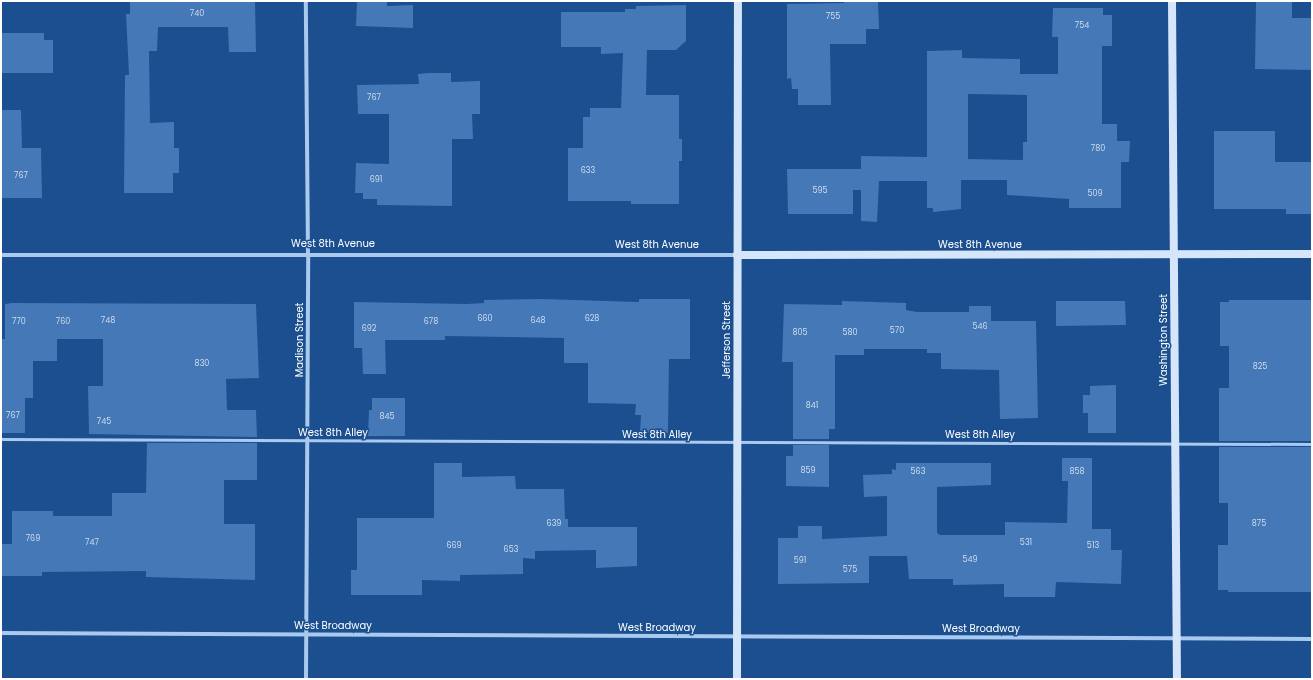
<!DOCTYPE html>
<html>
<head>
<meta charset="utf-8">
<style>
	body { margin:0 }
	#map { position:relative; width:1313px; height:680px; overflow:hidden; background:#1b4f8f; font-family:Poppins,sans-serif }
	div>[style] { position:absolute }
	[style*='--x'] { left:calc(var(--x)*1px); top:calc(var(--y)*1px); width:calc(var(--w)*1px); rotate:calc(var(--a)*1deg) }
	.building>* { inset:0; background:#4478b7 }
	.lane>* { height:3px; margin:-1.5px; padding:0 1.5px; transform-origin:1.5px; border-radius:1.5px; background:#a9c9ee }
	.street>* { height:4px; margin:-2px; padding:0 2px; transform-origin:2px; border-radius:2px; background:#a9c9ee }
	.secondary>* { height:8px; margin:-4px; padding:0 4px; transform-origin:4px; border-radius:4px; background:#d6e6fa }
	span { translate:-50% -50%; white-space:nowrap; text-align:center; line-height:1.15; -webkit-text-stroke:3px #1b4f8f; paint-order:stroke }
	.number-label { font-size:8px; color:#d0dded }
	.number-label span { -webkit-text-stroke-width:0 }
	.street-label { font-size:10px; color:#fff }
	.frame { position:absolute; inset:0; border:2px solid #fff; pointer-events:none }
</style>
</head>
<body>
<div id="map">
	<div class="building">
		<div style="clip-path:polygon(130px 1px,255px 1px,256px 52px,229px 52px,228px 27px,158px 27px,157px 51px,149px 51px,150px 123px,174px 122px,174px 148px,179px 148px,179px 173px,173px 173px,173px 193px,124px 193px,125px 75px,129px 75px,126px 14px,130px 14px)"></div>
		<div style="clip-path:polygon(357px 1px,387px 1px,387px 6px,413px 5px,413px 28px,356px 26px)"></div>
		<div style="clip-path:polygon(844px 1px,878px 1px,879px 29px,866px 29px,866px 44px,830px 44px,831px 105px,798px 105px,798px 89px,792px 89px,791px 78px,787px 79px,787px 4px,844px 3px)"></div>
		<div style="clip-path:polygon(1256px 1px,1292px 1px,1292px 18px,1312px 18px,1312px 70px,1255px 69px)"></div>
		<div style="clip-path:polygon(686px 5px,686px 41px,676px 50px,647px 50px,646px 95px,679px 95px,679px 139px,682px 139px,682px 161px,679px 161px,679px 204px,631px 204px,631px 201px,568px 201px,568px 148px,583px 148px,583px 117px,590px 117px,590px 108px,621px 108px,623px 53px,601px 54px,601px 47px,561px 47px,561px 12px,625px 12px,625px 9px,636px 9px,636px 6px)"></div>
		<div style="clip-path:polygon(evenodd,1053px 8px,1103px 8px,1103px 15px,1112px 15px,1112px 46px,1102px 46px,1102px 124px,1117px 124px,1117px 141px,1130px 141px,1129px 162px,1121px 162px,1121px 208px,1069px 208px,1069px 199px,1007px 195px,1007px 180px,961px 180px,961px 209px,933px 212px,933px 208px,927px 208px,927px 181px,879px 181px,877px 222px,861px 221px,861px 190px,853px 190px,853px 214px,788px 214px,787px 169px,861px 169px,861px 156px,927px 157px,927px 51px,962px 50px,962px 58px,1020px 59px,1020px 74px,1058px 74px,1058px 37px,1052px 37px,1053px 8px,968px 94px,1027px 95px,1027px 142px,1023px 142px,1023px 160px,968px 159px,968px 94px)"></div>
		<div style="clip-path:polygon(1px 33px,44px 33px,44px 40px,53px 40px,53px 73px,1px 73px)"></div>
		<div style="clip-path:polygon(429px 73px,451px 73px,451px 82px,480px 81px,480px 114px,472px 114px,473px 139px,452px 139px,452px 206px,377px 205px,377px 199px,363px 199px,363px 193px,355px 193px,356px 163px,389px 164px,389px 114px,358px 114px,357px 85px,419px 84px,418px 74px)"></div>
		<div style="clip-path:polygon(1px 110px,21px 110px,22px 148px,41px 148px,42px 198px,1px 198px)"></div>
		<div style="clip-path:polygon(1214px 131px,1275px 131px,1275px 162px,1312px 162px,1312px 214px,1286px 214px,1286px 209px,1214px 209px)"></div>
		<div style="clip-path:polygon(542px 299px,639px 302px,639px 299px,690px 299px,690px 359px,669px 359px,668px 433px,640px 432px,641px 415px,635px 415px,636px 404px,588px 403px,588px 363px,564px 363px,564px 338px,445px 336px,445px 340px,385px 340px,386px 374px,363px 374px,362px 348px,354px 348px,354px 302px,467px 304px,484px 303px,484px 300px)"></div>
		<div style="clip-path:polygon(1229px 300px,1312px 300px,1312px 441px,1219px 441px,1219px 388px,1229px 388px,1229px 346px,1220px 346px,1220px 302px,1229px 302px)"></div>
		<div style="clip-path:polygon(842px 301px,906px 303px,906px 310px,917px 312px,969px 312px,969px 306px,991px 306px,991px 321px,1036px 321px,1038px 418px,1000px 419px,999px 370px,941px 369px,941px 353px,927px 353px,927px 349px,864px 349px,864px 355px,835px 355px,835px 429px,829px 429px,829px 439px,793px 439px,793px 362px,782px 362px,784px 304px,842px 305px)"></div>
		<div style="clip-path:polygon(1056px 301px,1125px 301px,1126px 325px,1056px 326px)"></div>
		<div style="clip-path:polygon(12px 303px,256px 304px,259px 378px,226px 379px,227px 410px,256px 410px,257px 437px,89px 434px,88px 386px,103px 386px,103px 339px,57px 339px,57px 361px,33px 361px,33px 398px,25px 398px,25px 433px,1px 433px,1px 339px,5px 339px,5px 304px)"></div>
		<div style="clip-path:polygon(1116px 385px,1116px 433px,1088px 433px,1088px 413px,1083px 413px,1083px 395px,1090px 395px,1090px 386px)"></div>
		<div style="clip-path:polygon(372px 398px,405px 398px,405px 436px,368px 436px,369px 410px,372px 410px)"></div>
		<div style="clip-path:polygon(147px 443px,257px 443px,257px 480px,224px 480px,224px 524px,255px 524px,255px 580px,146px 577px,146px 571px,42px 572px,42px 576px,1px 576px,1px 544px,12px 544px,12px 511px,53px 511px,53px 516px,112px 516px,112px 493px,146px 493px)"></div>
		<div style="clip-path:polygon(793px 445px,829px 445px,829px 487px,786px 486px,786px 456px,793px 456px)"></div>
		<div style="clip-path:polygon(1219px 447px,1312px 447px,1312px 592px,1228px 592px,1228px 590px,1218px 590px,1218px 545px,1228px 545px,1228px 503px,1219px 503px)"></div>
		<div style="clip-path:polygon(1062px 458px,1092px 458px,1092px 529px,1111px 529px,1111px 550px,1122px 550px,1121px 584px,1056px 582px,1055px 597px,1004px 597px,1004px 584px,953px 585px,953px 579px,909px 579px,907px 556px,869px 556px,869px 583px,778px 584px,778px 538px,798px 538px,798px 526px,822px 526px,822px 539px,887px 536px,887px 496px,864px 497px,863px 475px,892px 474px,892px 469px,896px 470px,896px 463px,991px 463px,991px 485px,937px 487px,937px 533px,940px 535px,1005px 535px,1005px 522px,1067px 523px,1068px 481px,1062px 481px)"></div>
		<div style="clip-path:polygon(434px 463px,462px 463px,462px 477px,515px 476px,516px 489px,564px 489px,565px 519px,568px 519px,568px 527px,637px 527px,637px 566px,596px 568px,596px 550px,535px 551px,535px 559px,523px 558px,523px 574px,460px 575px,460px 581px,422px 580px,422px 595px,351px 595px,351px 570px,357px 570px,357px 518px,434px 518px)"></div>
	</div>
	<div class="lane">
		<div style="--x:1;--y:439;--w:1311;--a:0.22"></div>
	</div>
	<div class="street">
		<div style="--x:1;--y:255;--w:736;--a:0"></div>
		<div style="--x:1;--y:633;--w:1311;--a:0.26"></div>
		<div style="--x:306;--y:679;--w:425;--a:-89.7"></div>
		<div style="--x:308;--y:254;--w:253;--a:-90.5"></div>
	</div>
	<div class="secondary">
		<div style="--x:1172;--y:1;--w:678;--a:89.58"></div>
		<div style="--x:737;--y:255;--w:575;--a:-0.1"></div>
		<div style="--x:737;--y:679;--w:678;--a:-89.92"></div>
	</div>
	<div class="number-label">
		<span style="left:197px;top:14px">740</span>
		<span style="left:833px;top:17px">755</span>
		<span style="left:1082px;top:26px">754</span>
		<span style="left:374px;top:98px">767</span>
		<span style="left:1098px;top:149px">780</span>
		<span style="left:588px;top:171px">633</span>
		<span style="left:21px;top:176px">767</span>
		<span style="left:376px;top:180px">691</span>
		<span style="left:820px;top:191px">595</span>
		<span style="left:1095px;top:194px">509</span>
		<span style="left:485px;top:319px">660</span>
		<span style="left:592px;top:319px">628</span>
		<span style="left:108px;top:321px">748</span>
		<span style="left:538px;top:321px">648</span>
		<span style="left:19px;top:322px">770</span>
		<span style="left:63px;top:322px">760</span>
		<span style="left:431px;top:322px">678</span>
		<span style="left:980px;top:327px">546</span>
		<span style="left:369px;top:329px">692</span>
		<span style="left:897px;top:331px">570</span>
		<span style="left:800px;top:333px">805</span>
		<span style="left:850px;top:333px">580</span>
		<span style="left:202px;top:364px">830</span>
		<span style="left:1260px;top:367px">825</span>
		<span style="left:812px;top:406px">841</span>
		<span style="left:13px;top:416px">767</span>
		<span style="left:387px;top:417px">845</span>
		<span style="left:104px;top:422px">745</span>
		<span style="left:808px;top:471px">859</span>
		<span style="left:918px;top:472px">563</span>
		<span style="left:1077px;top:472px">858</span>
		<span style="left:554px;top:524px">639</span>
		<span style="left:1259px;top:524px">875</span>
		<span style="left:33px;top:539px">769</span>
		<span style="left:92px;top:543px">747</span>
		<span style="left:1026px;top:543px">531</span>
		<span style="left:454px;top:546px">669</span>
		<span style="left:1093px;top:546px">513</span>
		<span style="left:511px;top:550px">653</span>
		<span style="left:970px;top:560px">549</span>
		<span style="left:800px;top:561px">591</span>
		<span style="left:850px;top:570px">575</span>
	</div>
	<div class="street-label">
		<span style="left:333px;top:244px">West 8th Avenue</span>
		<span style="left:657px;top:245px">West 8th Avenue</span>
		<span style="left:980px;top:245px">West 8th Avenue</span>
		<span style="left:300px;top:340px;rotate:-90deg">Madison Street</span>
		<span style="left:727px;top:340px;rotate:-90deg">Jefferson Street</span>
		<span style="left:1164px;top:340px;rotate:-90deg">Washington Street</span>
		<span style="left:333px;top:433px">West 8th Alley</span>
		<span style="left:657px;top:435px">West 8th Alley</span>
		<span style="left:980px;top:435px">West 8th Alley</span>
		<span style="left:333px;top:626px">West Broadway</span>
		<span style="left:657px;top:628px">West Broadway</span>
		<span style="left:981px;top:629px">West Broadway</span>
	</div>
	<div class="frame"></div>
</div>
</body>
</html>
